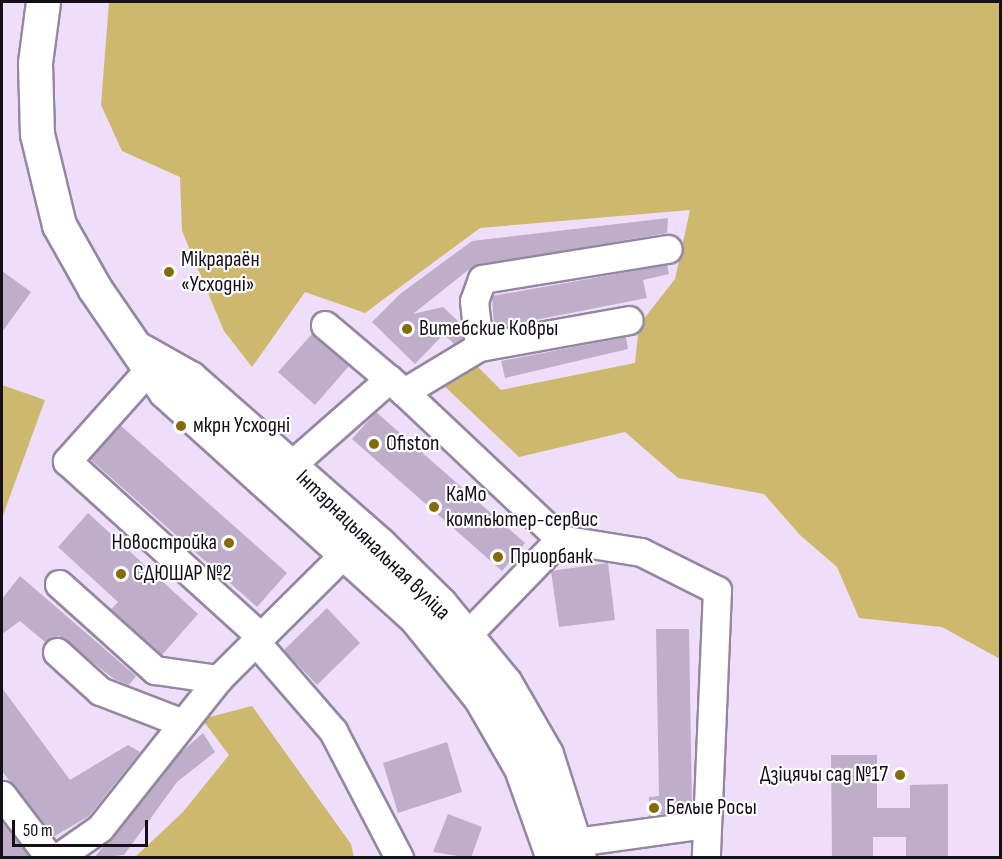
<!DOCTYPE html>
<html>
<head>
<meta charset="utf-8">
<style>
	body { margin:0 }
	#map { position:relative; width:1002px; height:859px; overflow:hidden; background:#eedef9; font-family:"Sofia Sans Condensed",sans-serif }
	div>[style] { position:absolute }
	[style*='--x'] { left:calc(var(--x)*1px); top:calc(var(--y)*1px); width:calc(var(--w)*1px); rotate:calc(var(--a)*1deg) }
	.green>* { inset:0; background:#ceb86e }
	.building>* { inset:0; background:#beaec9 }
	.roads { filter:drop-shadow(2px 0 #9687a0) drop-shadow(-2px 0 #9687a0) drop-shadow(0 2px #9687a0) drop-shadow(0 -2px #9687a0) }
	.minor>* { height:27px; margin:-13.5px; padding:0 13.5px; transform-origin:13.5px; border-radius:13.5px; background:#fff }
	.major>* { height:33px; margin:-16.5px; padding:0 16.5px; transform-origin:16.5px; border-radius:16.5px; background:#fff }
	.dots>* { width:16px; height:16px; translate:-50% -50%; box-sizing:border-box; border:3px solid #fff; border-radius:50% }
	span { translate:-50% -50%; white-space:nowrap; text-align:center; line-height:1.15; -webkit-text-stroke:4.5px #fff; paint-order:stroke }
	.poi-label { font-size:22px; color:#150f18 }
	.left { translate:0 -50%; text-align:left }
	.right { translate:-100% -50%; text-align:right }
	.street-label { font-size:22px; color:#150f18 }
	.frame { position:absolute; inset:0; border:3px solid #150f18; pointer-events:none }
	.scale { position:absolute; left:12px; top:820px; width:136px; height:27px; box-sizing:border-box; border:3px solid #150f18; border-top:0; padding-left:8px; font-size:18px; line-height:21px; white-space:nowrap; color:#150f18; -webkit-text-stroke:4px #fff; paint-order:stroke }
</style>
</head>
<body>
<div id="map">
	<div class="green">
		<div style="clip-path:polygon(109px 2px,1000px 2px,1000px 659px,942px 627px,859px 618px,837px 567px,800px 535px,764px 494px,678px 478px,625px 432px,519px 457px,437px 379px,473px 362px,501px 390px,635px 363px,639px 325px,675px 279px,690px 210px,480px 228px,365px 313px,305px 292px,252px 367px,224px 331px,182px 231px,180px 177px,122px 151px,101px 105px)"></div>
		<div style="clip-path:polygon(2px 385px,45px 400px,2px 518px)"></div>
		<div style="clip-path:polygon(252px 706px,351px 844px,354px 857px,134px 858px,183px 812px,229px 755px,202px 719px)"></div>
	</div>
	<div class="building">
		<div style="clip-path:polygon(668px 218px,667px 233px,472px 267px,413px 314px,443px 307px,461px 324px,462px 339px,454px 344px,444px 334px,415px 364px,372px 322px,400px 294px,472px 241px)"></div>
		<div style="clip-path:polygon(667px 265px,669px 274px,643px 280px,647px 298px,494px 328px,492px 296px)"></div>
		<div style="clip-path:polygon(2px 271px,31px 292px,2px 332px)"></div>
		<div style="clip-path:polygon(312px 334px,349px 366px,315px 405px,278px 372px)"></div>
		<div style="clip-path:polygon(626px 337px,628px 349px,505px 378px,501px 361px)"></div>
		<div style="clip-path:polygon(376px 412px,525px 543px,502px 571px,352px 439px)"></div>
		<div style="clip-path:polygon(120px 425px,287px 573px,257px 607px,90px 459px)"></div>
		<div style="clip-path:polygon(88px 513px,198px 614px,162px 655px,111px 609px,118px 602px,58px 547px)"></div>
		<div style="clip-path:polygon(608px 563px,615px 620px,559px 627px,551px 571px)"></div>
		<div style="clip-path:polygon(20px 576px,136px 676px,129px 685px,114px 679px,59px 636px,45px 642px,20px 621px,2px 634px,2px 599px)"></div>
		<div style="clip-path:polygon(327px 608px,360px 643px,317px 685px,284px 650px)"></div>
		<div style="clip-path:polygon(656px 629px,689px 629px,692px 810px,649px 816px,649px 797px,659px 796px)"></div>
		<div style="clip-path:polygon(2px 688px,70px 780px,128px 745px,140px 752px,89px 816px,53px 837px,2px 771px)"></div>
		<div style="clip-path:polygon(203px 733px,215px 752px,177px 782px,124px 855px,94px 858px,180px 753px)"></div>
		<div style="clip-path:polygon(447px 742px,462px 792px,398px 813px,383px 763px)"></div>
		<div style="clip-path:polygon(831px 755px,877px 755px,877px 808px,910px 808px,910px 785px,948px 784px,948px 858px,906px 858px,906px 837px,873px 837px,873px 858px,832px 858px)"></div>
		<div style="clip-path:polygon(448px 814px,482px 827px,471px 858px,433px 852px)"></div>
		<div style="clip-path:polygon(3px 823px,30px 858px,2px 858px)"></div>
	</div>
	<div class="roads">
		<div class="minor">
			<div style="--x:325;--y:325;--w:84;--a:40.2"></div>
			<div style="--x:479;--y:347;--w:46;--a:-96.2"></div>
			<div style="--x:474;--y:301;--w:23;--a:-70"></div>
			<div style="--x:482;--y:279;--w:188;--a:-9.2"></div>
			<div style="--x:150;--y:368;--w:125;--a:131.7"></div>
			<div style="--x:67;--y:461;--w:262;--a:42.2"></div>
			<div style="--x:404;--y:392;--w:214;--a:43.3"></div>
			<div style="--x:560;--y:539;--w:82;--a:9.1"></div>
			<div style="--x:641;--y:552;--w:85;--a:26.6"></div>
			<div style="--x:717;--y:590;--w:268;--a:92.4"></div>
			<div style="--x:290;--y:466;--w:132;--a:-41.3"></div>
			<div style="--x:389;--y:379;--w:20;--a:41"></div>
			<div style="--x:404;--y:392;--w:87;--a:-31"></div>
			<div style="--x:479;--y:347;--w:152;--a:-10.2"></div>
			<div style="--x:59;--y:584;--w:129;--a:41.9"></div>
			<div style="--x:155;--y:670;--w:64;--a:8.1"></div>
			<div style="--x:466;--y:636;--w:135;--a:-45.9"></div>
			<div style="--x:256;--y:642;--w:118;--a:49.1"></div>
			<div style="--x:333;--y:731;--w:143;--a:62.5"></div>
			<div style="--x:57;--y:652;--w:58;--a:42.2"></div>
			<div style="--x:100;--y:691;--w:89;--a:21.1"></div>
			<div style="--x:2;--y:795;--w:79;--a:52.7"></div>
			<div style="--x:554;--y:845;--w:153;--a:-7.9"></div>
			<div style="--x:57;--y:858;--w:52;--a:-34.9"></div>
			<div style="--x:100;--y:828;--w:190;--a:-51.6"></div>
			<div style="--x:218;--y:679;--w:176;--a:-44.8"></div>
		</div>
		<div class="major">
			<div style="--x:43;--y:2;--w:62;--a:97.5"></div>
			<div style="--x:35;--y:63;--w:71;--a:88.4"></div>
			<div style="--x:37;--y:134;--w:94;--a:76.4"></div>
			<div style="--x:59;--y:225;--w:73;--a:60.6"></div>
			<div style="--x:95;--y:289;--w:124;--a:55.5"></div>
			<div style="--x:165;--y:391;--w:338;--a:42.1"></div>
			<div style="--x:416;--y:618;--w:102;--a:51"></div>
			<div style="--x:480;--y:697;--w:82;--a:60"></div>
			<div style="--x:521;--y:768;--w:96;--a:70.4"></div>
			<div style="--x:142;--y:351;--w:55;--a:29.4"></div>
			<div style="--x:190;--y:378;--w:252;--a:41.3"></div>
			<div style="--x:379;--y:544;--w:86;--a:44.5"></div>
			<div style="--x:440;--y:604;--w:102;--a:50.6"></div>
			<div style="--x:505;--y:683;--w:82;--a:60"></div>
			<div style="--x:546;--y:754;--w:109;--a:72.4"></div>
		</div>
	</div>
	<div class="dots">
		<div style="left:169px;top:272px;background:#836c08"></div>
		<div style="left:407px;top:329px;background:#836c08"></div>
		<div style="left:181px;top:426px;background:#836c08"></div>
		<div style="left:374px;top:444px;background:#836c08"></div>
		<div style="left:434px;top:507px;background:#836c08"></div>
		<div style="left:229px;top:543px;background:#836c08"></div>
		<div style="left:498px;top:557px;background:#836c08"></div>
		<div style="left:121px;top:574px;background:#836c08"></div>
		<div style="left:900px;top:775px;background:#836c08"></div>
		<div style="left:654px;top:808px;background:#836c08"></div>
	</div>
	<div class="poi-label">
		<span class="left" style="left:181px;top:272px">Мікрараён<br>«Усходні»</span>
		<span class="left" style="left:419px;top:329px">Витебские Ковры</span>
		<span class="left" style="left:193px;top:426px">мкрн Усходні</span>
		<span class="left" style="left:386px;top:444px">Ofiston</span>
		<span class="left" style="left:446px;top:507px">КаМо<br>компьютер-сервис</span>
		<span class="right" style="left:217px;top:543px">Новостройка</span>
		<span class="left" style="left:510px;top:557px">Приорбанк</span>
		<span class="left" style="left:133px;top:574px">СДЮШАР №2</span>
		<span class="right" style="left:888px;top:775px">Дзіцячы сад №17</span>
		<span class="left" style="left:666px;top:808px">Белые Росы</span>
	</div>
	<div class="street-label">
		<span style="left:373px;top:545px;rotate:44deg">Інтэрнацыянальная вуліца</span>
	</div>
	<div class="frame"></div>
	<div class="scale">50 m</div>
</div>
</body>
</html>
